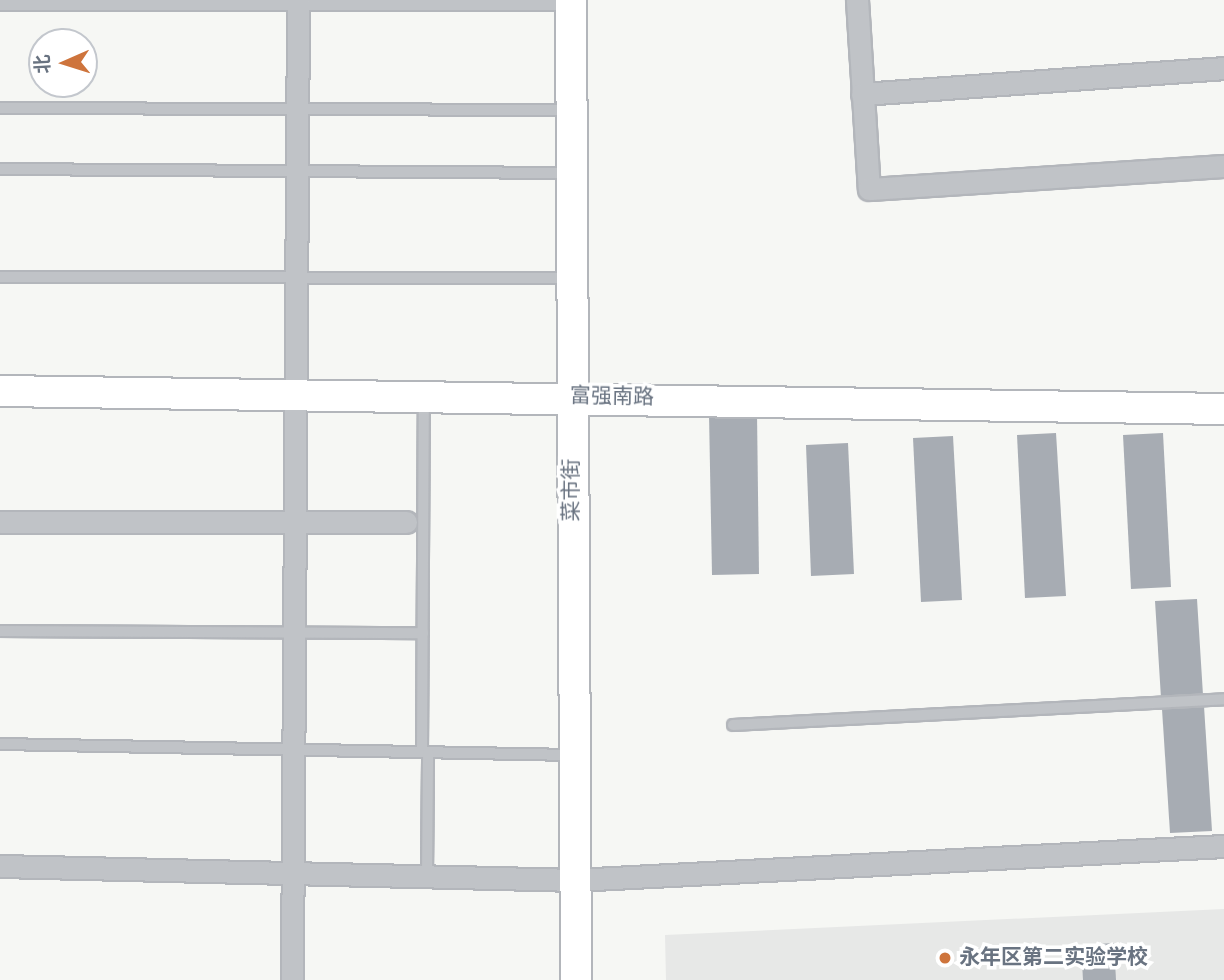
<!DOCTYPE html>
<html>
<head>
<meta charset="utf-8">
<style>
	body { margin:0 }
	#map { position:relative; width:1224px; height:980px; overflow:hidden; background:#f6f7f4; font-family:"Sofia Sans Condensed","Noto Sans SC",sans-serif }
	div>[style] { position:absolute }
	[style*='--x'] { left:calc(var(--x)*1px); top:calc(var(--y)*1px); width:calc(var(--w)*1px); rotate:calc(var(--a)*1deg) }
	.built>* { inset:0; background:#e7e8e7 }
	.building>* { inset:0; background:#a7acb3 }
	.roads { filter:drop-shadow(2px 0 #b3b6bb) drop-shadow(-2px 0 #b3b6bb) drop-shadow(0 2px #b3b6bb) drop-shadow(0 -2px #b3b6bb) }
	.lane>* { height:10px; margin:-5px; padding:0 5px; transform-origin:5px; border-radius:5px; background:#c0c3c7 }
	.street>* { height:21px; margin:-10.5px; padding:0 10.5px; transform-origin:10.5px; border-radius:10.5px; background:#c0c3c7 }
	.secondary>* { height:30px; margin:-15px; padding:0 15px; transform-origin:15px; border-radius:15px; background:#fff }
	.dots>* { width:19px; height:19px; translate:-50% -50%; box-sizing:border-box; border:4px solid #fff; border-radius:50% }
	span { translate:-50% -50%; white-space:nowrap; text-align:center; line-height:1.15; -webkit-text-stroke:7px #fff; paint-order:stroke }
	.street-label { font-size:21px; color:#697381 }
	.poi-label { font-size:21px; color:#697381; font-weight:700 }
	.left { translate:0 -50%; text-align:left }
	.north { position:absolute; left:28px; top:28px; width:70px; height:70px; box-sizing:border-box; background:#fff; border:2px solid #c3c7cd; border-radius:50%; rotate:267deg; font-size:19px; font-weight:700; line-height:28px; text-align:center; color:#697381 }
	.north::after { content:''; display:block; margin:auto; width:24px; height:32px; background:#ce743c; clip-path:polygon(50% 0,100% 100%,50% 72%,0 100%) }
</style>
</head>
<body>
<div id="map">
	<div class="built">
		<div style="clip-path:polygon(1224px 909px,1224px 980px,666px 980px,665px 935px)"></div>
	</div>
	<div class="building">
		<div style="clip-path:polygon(757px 413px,759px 574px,712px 575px,709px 414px)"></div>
		<div style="clip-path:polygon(1056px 433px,1066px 596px,1025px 598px,1017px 435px)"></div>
		<div style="clip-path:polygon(1163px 433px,1171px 587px,1131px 589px,1123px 435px)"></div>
		<div style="clip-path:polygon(953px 436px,962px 600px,921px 602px,913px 438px)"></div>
		<div style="clip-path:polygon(848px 443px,854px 574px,811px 576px,806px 445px)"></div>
		<div style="clip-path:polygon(1197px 599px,1203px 695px,1161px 698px,1155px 601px)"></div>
		<div style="clip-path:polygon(1204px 706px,1212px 831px,1170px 833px,1162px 709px)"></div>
		<div style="clip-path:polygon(1114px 943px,1116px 980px,1083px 980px,1081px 945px)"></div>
	</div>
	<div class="roads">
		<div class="lane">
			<div style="--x:0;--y:5;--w:568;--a:0"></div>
			<div style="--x:0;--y:108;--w:571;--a:0.2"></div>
			<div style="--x:0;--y:169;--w:570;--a:0.4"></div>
			<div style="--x:0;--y:277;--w:571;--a:0.1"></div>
			<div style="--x:0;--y:631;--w:423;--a:0.3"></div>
			<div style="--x:733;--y:725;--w:492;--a:-3"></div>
			<div style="--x:0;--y:744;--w:574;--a:1.1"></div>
			<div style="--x:422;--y:752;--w:354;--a:-89.7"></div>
			<div style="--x:427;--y:876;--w:124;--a:-89.5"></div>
		</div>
		<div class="street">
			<div style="--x:857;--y:0;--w:189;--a:86.4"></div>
			<div style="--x:869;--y:189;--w:356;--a:-3.7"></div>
			<div style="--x:862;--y:94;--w:363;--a:-4.1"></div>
			<div style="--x:0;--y:522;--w:406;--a:0"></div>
			<div style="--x:0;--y:866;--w:575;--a:1.39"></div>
			<div style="--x:575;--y:880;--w:650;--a:-3"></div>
			<div style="--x:292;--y:980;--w:980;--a:-89.65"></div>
		</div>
		<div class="secondary">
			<div style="--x:571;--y:0;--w:980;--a:89.71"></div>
			<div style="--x:0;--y:391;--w:1224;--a:0.84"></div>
		</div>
	</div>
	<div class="dots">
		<div style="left:945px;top:958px;background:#ce743c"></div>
	</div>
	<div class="street-label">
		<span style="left:612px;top:397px;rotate:1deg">富强南路</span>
		<span style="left:572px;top:490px;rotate:-90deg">菜市街</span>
	</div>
	<div class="poi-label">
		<span class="left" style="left:959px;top:958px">永年区第二实验学校</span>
	</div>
	<div class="north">北</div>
</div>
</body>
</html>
